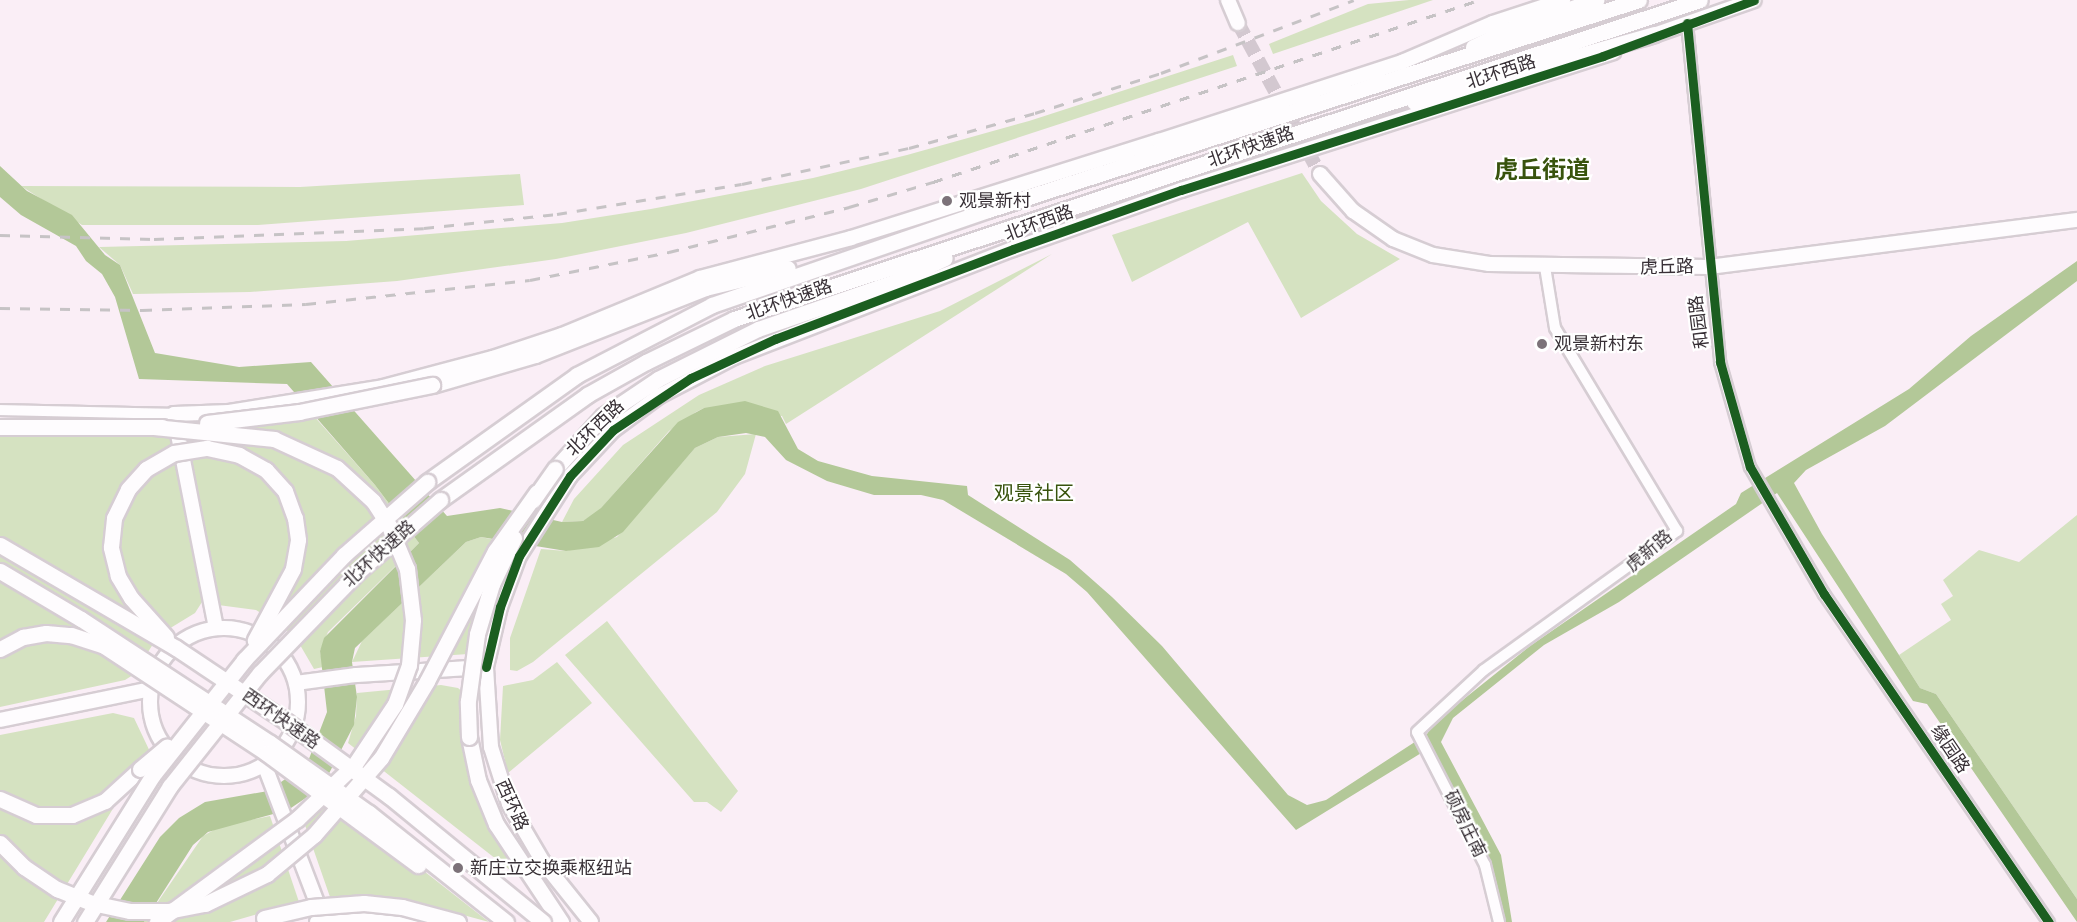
<!DOCTYPE html>
<html>
<head>
<meta charset="utf-8">
<style>
	body { margin:0 }
	#map { position:relative; width:2077px; height:922px; overflow:hidden; background:#faeef6; font-family:"Nunito Sans","Noto Sans SC",sans-serif }
	div>[style] { position:absolute }
	[style*='--x'] { left:calc(var(--x)*1px); top:calc(var(--y)*1px); width:calc(var(--w)*1px); rotate:calc(var(--a)*1deg) }
	.green>* { inset:0; background:#d5e2c1 }
	.water>* { inset:0; background:#b3c898 }
	.major-tunnel>* { height:14px; margin-top:-7px; transform-origin:0; background:repeating-linear-gradient(90deg,#d3c8d0 0 14px,transparent 0 21px) }
	.roads { filter:drop-shadow(2px 0 #d6cdd3) drop-shadow(-2px 0 #d6cdd3) drop-shadow(0 2px #d6cdd3) drop-shadow(0 -2px #d6cdd3) }
	.minor>* { height:10px; margin:-5px; padding:0 5px; transform-origin:5px; border-radius:5px; background:#fefcfe }
	.major>* { height:14px; margin:-7px; padding:0 7px; transform-origin:7px; border-radius:7px; background:#fefcfe }
	.major>.ring { margin:-7px; padding:0; box-sizing:content-box; background:none; border:14px solid #fefcfe; border-radius:50% }
	.highway>* { height:15px; margin:-7.5px; padding:0 7.5px; transform-origin:7.5px; border-radius:7.5px; background:#fefcfe }
	.rail>* { height:3px; margin-top:-1.5px; transform-origin:0; background:repeating-linear-gradient(90deg,#c6c3c5 0 10px,transparent 0 20px) }
	.bridges { filter:drop-shadow(2px 0 #d6cdd3) drop-shadow(-2px 0 #d6cdd3) drop-shadow(0 2px #d6cdd3) drop-shadow(0 -2px #d6cdd3) }
	.highway-bridge>* { height:15px; margin:-7.5px; padding:0 7.5px; transform-origin:7.5px; border-radius:7.5px; background:#fefcfe }
	.cycleway>* { height:9px; margin:-4.5px; padding:0 4.5px; transform-origin:4.5px; border-radius:4.5px; background:#1b5e20 }
	.dots>* { width:16px; height:16px; translate:-50% -50%; box-sizing:border-box; border:3px solid #fff; border-radius:50% }
	span { translate:-50% -50%; white-space:nowrap; text-align:center; line-height:1.15; -webkit-text-stroke:4.5px #fff; paint-order:stroke }
	.street-label { font-size:18px; color:#383036 }
	.poi-label { font-size:18px; color:#383036 }
	.left { translate:0 -50%; text-align:left }
	.neighbourhood-label { font-size:20px; color:#38530d }
	.district-label { font-size:24px; color:#38530d; font-weight:700 }
</style>
</head>
<body>
<div id="map">
	<div class="green">
		<div style="clip-path:polygon(1409px 0,1433px 0,1273px 54px,1269px 44px,1368px 4px)"></div>
		<div style="clip-path:polygon(1233px 55px,1237px 66px,861px 189px,686px 233px,556px 259px,397px 281px,250px 292px,133px 294px,120px 265px,99px 247px,346px 241px,562px 223px,651px 209px,813px 178px,907px 155px,1029px 121px)"></div>
		<div style="clip-path:polygon(1302px 173px,1321px 201px,1357px 234px,1400px 259px,1301px 318px,1248px 222px,1132px 282px,1112px 235px)"></div>
		<div style="clip-path:polygon(520px 174px,524px 205px,258px 225px,82px 225px,21px 186px,300px 187px)"></div>
		<div style="clip-path:polygon(1052px 254px,786px 424px,782px 416px,704px 408px,696px 412px,669px 431px,597px 513px,583px 521px,562px 522px,574px 499px,623px 445px,699px 395px,765px 366px,940px 311px)"></div>
		<div style="clip-path:polygon(313px 415px,375px 485px,419px 543px,328px 632px,320px 651px,323px 667px,314px 669px,296px 638px,283px 627px,256px 610px,218px 605px,184px 433px)"></div>
		<div style="clip-path:polygon(756px 434px,745px 474px,717px 512px,533px 662px,517px 671px,510px 670px,510px 638px,541px 549px,566px 551px,617px 537px,695px 448px,718px 437px)"></div>
		<div style="clip-path:polygon(0 435px,173px 435px,202px 602px,195px 613px,159px 635px,133px 675px,125px 680px,0 707px)"></div>
		<div style="clip-path:polygon(2077px 515px,2077px 899px,1936px 694px,1920px 688px,1899px 655px,1951px 620px,1941px 604px,1953px 596px,1943px 580px,1979px 550px,2019px 562px)"></div>
		<div style="clip-path:polygon(481px 537px,505px 542px,468px 654px,352px 662px,362px 641px,466px 542px)"></div>
		<div style="clip-path:polygon(607px 621px,738px 791px,721px 812px,707px 802px,694px 802px,565px 655px)"></div>
		<div style="clip-path:polygon(557px 662px,592px 703px,508px 773px,500px 740px,503px 686px,533px 680px)"></div>
		<div style="clip-path:polygon(441px 685px,458px 688px,465px 694px,469px 755px,528px 884px,348px 743px,356px 716px,357px 693px)"></div>
		<div style="clip-path:polygon(113px 713px,134px 718px,153px 758px,117px 802px,44px 922px,0 922px,0 735px)"></div>
		<div style="clip-path:polygon(319px 789px,489px 922px,404px 899px,330px 897px,298px 805px)"></div>
		<div style="clip-path:polygon(270px 816px,299px 902px,230px 922px,144px 922px,203px 836px,221px 826px)"></div>
	</div>
	<div class="water">
		<div style="clip-path:polygon(0 166px,27px 191px,72px 215px,105px 255px,120px 265px,155px 353px,239px 367px,311px 362px,447px 516px,500px 508px,562px 522px,583px 521px,601px 508px,678px 422px,704px 408px,745px 401px,778px 411px,798px 449px,818px 461px,872px 476px,967px 486px,968px 495px,1070px 560px,1112px 597px,1162px 646px,1288px 795px,1307px 805px,1326px 800px,1427px 734px,1434px 723px,1530px 646px,1736px 504px,1741px 493px,1909px 389px,1971px 336px,2077px 261px,2077px 281px,1885px 426px,1806px 470px,1794px 483px,1822px 534px,1920px 688px,1936px 694px,2077px 899px,2077px 922px,1927px 704px,1913px 701px,1777px 493px,1619px 602px,1544px 645px,1453px 718px,1441px 742px,1501px 855px,1512px 922px,1502px 922px,1485px 850px,1431px 747px,1296px 830px,1087px 592px,1066px 574px,943px 500px,921px 495px,874px 495px,827px 481px,786px 460px,765px 437px,746px 433px,718px 437px,695px 448px,623px 532px,599px 547px,566px 551px,481px 537px,466px 542px,355px 648px,352px 662px,357px 697px,354px 725px,322px 787px,288px 810px,208px 832px,193px 845px,144px 922px,106px 922px,160px 837px,179px 818px,205px 802px,268px 791px,307px 764px,327px 712px,320px 651px,324px 638px,419px 543px,375px 485px,287px 384px,139px 379px,115px 297px,102px 274px,86px 261px,76px 246px,21px 215px,0 197px)"></div>
	</div>
	<div class="major-tunnel">
		<div style="--x:1238;--y:23;--w:172;--a:61.5"></div>
	</div>
	<div class="roads">
		<div class="minor">
			<div style="--x:1687;--y:23;--w:341;--a:84.4"></div>
			<div style="--x:1720;--y:362;--w:109;--a:74.1"></div>
			<div style="--x:1750;--y:467;--w:147;--a:59.8"></div>
			<div style="--x:1824;--y:594;--w:398;--a:55.6"></div>
			<div style="--x:0;--y:410;--w:174;--a:1.3"></div>
			<div style="--x:1499;--y:922;--w:59;--a:-103.8"></div>
			<div style="--x:1485;--y:865;--w:149;--a:-117.1"></div>
			<div style="--x:1417;--y:732;--w:91;--a:-42.8"></div>
			<div style="--x:1484;--y:670;--w:238;--a:-35.8"></div>
			<div style="--x:1677;--y:531;--w:237;--a:-121"></div>
			<div style="--x:1555;--y:328;--w:62;--a:-99.3"></div>
		</div>
		<div class="major">
			<div style="--x:1228;--y:0;--w:25;--a:67"></div>
			<div style="--x:1645;--y:38;--w:115;--a:-19.2"></div>
			<div style="--x:1320;--y:174;--w:50;--a:48.3"></div>
			<div style="--x:1353;--y:211;--w:49;--a:35"></div>
			<div style="--x:1393;--y:239;--w:43;--a:21.8"></div>
			<div style="--x:1433;--y:255;--w:57;--a:9.1"></div>
			<div style="--x:1489;--y:264;--w:220;--a:0.8"></div>
			<div style="--x:1709;--y:267;--w:371;--a:-7.3"></div>
			<div style="--x:216;--y:628;--w:218;--a:-101.1"></div>
			<div style="--x:174;--y:414;--w:55;--a:-2.1"></div>
			<div style="--x:229;--y:412;--w:156;--a:-9.2"></div>
			<div style="--x:383;--y:387;--w:114;--a:-14.8"></div>
			<div style="--x:493;--y:358;--w:73;--a:-18.4"></div>
			<div style="--x:562;--y:335;--w:149;--a:-22.4"></div>
			<div style="--x:700;--y:278;--w:156;--a:-14.8"></div>
			<div style="--x:851;--y:238;--w:323;--a:-17.5"></div>
			<div style="--x:1159;--y:141;--w:256;--a:-18"></div>
			<div style="--x:1402;--y:62;--w:99;--a:-23.2"></div>
			<div style="--x:1493;--y:23;--w:74;--a:-18.2"></div>
			<div class="ring" style="left:150px;top:628px;width:134px;height:134px"></div>
			<div style="--x:296;--y:683;--w:61;--a:-7.6"></div>
			<div style="--x:356;--y:675;--w:126;--a:-3.6"></div>
			<div style="--x:0;--y:720;--w:154;--a:-11.6"></div>
			<div style="--x:264;--y:764;--w:168;--a:69.1"></div>
			<div style="--x:317;--y:922;--w:58;--a:-5.9"></div>
			<div style="--x:375;--y:916;--w:42;--a:8.1"></div>
			<div style="--x:591;--y:922;--w:77;--a:-128.7"></div>
			<div style="--x:543;--y:862;--w:67;--a:-120.4"></div>
			<div style="--x:509;--y:804;--w:60;--a:-107.5"></div>
			<div style="--x:491;--y:747;--w:80;--a:-93.6"></div>
			<div style="--x:486;--y:667;--w:62;--a:-76.9"></div>
			<div style="--x:500;--y:607;--w:54;--a:-69.6"></div>
			<div style="--x:519;--y:556;--w:95;--a:-57.5"></div>
			<div style="--x:570;--y:476;--w:63;--a:-46.9"></div>
			<div style="--x:613;--y:430;--w:57;--a:-36.5"></div>
			<div style="--x:659;--y:396;--w:85;--a:-27.5"></div>
			<div style="--x:734;--y:357;--w:299;--a:-21.2"></div>
			<div style="--x:1013;--y:249;--w:178;--a:-19.4"></div>
			<div style="--x:1181;--y:190;--w:454;--a:-17.7"></div>
		</div>
		<div class="highway">
			<div style="--x:1473;--y:47;--w:43;--a:-26"></div>
			<div style="--x:1512;--y:28;--w:89;--a:-18.4"></div>
			<div style="--x:1414;--y:102;--w:250;--a:-15.8"></div>
			<div style="--x:432;--y:385;--w:107;--a:-16.2"></div>
			<div style="--x:535;--y:355;--w:183;--a:-21.5"></div>
			<div style="--x:705;--y:288;--w:85;--a:-13.5"></div>
			<div style="--x:555;--y:469;--w:72;--a:-47.8"></div>
			<div style="--x:603;--y:416;--w:66;--a:-33.9"></div>
			<div style="--x:658;--y:379;--w:112;--a:-26.6"></div>
			<div style="--x:758;--y:329;--w:144;--a:-19.1"></div>
			<div style="--x:894;--y:282;--w:56;--a:-25.2"></div>
			<div style="--x:427;--y:482;--w:184;--a:-35.5"></div>
			<div style="--x:577;--y:375;--w:152;--a:-27.4"></div>
			<div style="--x:712;--y:305;--w:292;--a:-19"></div>
			<div style="--x:988;--y:210;--w:684;--a:-17.88"></div>
			<div style="--x:440;--y:500;--w:181;--a:-35.5"></div>
			<div style="--x:587;--y:395;--w:68;--a:-29.2"></div>
			<div style="--x:646;--y:362;--w:98;--a:-26"></div>
			<div style="--x:734;--y:319;--w:1017;--a:-18.27"></div>
			<div style="--x:469;--y:737;--w:44;--a:78.2"></div>
			<div style="--x:478;--y:780;--w:48;--a:67.8"></div>
			<div style="--x:496;--y:824;--w:118;--a:56.4"></div>
			<div style="--x:0;--y:799;--w:39;--a:24"></div>
			<div style="--x:36;--y:815;--w:36;--a:0"></div>
			<div style="--x:72;--y:815;--w:36;--a:-23"></div>
			<div style="--x:105;--y:801;--w:47;--a:-42.4"></div>
		</div>
	</div>
	<div class="rail">
		<div style="--x:0;--y:235;--w:154;--a:1.5"></div>
		<div style="--x:154;--y:239;--w:270;--a:-2.3"></div>
		<div style="--x:424;--y:228;--w:134;--a:-6"></div>
		<div style="--x:557;--y:214;--w:187;--a:-9.2"></div>
		<div style="--x:742;--y:184;--w:171;--a:-12.2"></div>
		<div style="--x:909;--y:148;--w:131;--a:-15.5"></div>
		<div style="--x:1035;--y:113;--w:132;--a:-17.6"></div>
		<div style="--x:1161;--y:73;--w:206;--a:-20.7"></div>
		<div style="--x:0;--y:308;--w:142;--a:0.8"></div>
		<div style="--x:142;--y:310;--w:164;--a:-2.1"></div>
		<div style="--x:306;--y:304;--w:225;--a:-6.1"></div>
		<div style="--x:530;--y:280;--w:142;--a:-11.4"></div>
		<div style="--x:669;--y:252;--w:186;--a:-14"></div>
		<div style="--x:849;--y:207;--w:88;--a:-16.6"></div>
		<div style="--x:933;--y:182;--w:576;--a:-18.43"></div>
	</div>
	<div class="bridges">
		<div class="highway-bridge">
			<div style="--x:207;--y:423;--w:93;--a:-6.8"></div>
			<div style="--x:299;--y:412;--w:136;--a:-11.5"></div>
			<div style="--x:0;--y:427;--w:162;--a:0"></div>
			<div style="--x:154;--y:427;--w:121;--a:5.7"></div>
			<div style="--x:274;--y:439;--w:69;--a:24.7"></div>
			<div style="--x:337;--y:468;--w:49;--a:42.5"></div>
			<div style="--x:373;--y:501;--w:30;--a:57"></div>
			<div style="--x:389;--y:526;--w:47;--a:67.3"></div>
			<div style="--x:407;--y:569;--w:51;--a:83.3"></div>
			<div style="--x:413;--y:620;--w:45;--a:95.1"></div>
			<div style="--x:409;--y:665;--w:41;--a:109.7"></div>
			<div style="--x:395;--y:704;--w:72;--a:123.7"></div>
			<div style="--x:355;--y:764;--w:80;--a:136.5"></div>
			<div style="--x:297;--y:819;--w:174;--a:143.7"></div>
			<div style="--x:533;--y:500;--w:38;--a:-55"></div>
			<div style="--x:0;--y:545;--w:204;--a:30.3"></div>
			<div style="--x:176;--y:648;--w:133;--a:33.7"></div>
			<div style="--x:287;--y:722;--w:126;--a:36"></div>
			<div style="--x:389;--y:796;--w:199;--a:39.3"></div>
			<div style="--x:0;--y:571;--w:94;--a:30.7"></div>
			<div style="--x:81;--y:619;--w:226;--a:33.3"></div>
			<div style="--x:270;--y:743;--w:121;--a:35.3"></div>
			<div style="--x:369;--y:813;--w:175;--a:38.5"></div>
			<div style="--x:166;--y:637;--w:52;--a:-131.9"></div>
			<div style="--x:131;--y:598;--w:26;--a:-121"></div>
			<div style="--x:118;--y:576;--w:30;--a:-104"></div>
			<div style="--x:111;--y:547;--w:29;--a:-84"></div>
			<div style="--x:114;--y:518;--w:32;--a:-64"></div>
			<div style="--x:128;--y:489;--w:27;--a:-48"></div>
			<div style="--x:146;--y:469;--w:32;--a:-30"></div>
			<div style="--x:174;--y:453;--w:33;--a:-9"></div>
			<div style="--x:207;--y:448;--w:33;--a:12"></div>
			<div style="--x:239;--y:455;--w:31;--a:29"></div>
			<div style="--x:266;--y:470;--w:28;--a:48"></div>
			<div style="--x:285;--y:491;--w:29;--a:70"></div>
			<div style="--x:295;--y:518;--w:22;--a:82"></div>
			<div style="--x:298;--y:540;--w:29;--a:100"></div>
			<div style="--x:293;--y:569;--w:81;--a:118.2"></div>
			<div style="--x:0;--y:649;--w:26;--a:-28"></div>
			<div style="--x:23;--y:637;--w:23;--a:-10"></div>
			<div style="--x:46;--y:633;--w:25;--a:5"></div>
			<div style="--x:71;--y:635;--w:35;--a:18"></div>
			<div style="--x:104;--y:646;--w:194;--a:33.4"></div>
			<div style="--x:266;--y:753;--w:189;--a:36.4"></div>
			<div style="--x:469;--y:737;--w:36;--a:-92"></div>
			<div style="--x:468;--y:701;--w:68;--a:-82.3"></div>
			<div style="--x:477;--y:634;--w:52;--a:-73.3"></div>
			<div style="--x:492;--y:584;--w:51;--a:-64.4"></div>
			<div style="--x:140;--y:769;--w:35;--a:-40"></div>
			<div style="--x:0;--y:843;--w:34;--a:45"></div>
			<div style="--x:24;--y:867;--w:40;--a:34"></div>
			<div style="--x:57;--y:889;--w:38;--a:22"></div>
			<div style="--x:92;--y:903;--w:39;--a:12"></div>
			<div style="--x:130;--y:911;--w:38;--a:0"></div>
			<div style="--x:168;--y:911;--w:38;--a:-11"></div>
			<div style="--x:205;--y:904;--w:69;--a:-25.8"></div>
			<div style="--x:267;--y:874;--w:61;--a:-39.7"></div>
			<div style="--x:314;--y:835;--w:102;--a:-49"></div>
			<div style="--x:381;--y:758;--w:90;--a:-59.1"></div>
			<div style="--x:427;--y:681;--w:147;--a:-62.4"></div>
			<div style="--x:495;--y:551;--w:72;--a:-54.6"></div>
			<div style="--x:264;--y:918;--w:48;--a:-13.2"></div>
			<div style="--x:311;--y:907;--w:53;--a:-4.3"></div>
			<div style="--x:364;--y:903;--w:38;--a:6"></div>
			<div style="--x:402;--y:907;--w:58;--a:15"></div>
			<div style="--x:61;--y:922;--w:173;--a:-58"></div>
			<div style="--x:153;--y:775;--w:147;--a:-51.6"></div>
			<div style="--x:244;--y:660;--w:145;--a:-46.4"></div>
			<div style="--x:344;--y:555;--w:111;--a:-41.3"></div>
			<div style="--x:85;--y:922;--w:160;--a:-58"></div>
			<div style="--x:170;--y:786;--w:144;--a:-51.5"></div>
			<div style="--x:260;--y:673;--w:142;--a:-45.9"></div>
			<div style="--x:359;--y:571;--w:108;--a:-41.2"></div>
		</div>
	</div>
	<div class="cycleway">
		<div style="--x:1687;--y:23;--w:341;--a:84.4"></div>
		<div style="--x:1720;--y:362;--w:109;--a:74.1"></div>
		<div style="--x:1750;--y:467;--w:147;--a:59.8"></div>
		<div style="--x:1824;--y:594;--w:398;--a:55.6"></div>
		<div style="--x:486;--y:667;--w:62;--a:-76.9"></div>
		<div style="--x:500;--y:607;--w:54;--a:-69.6"></div>
		<div style="--x:519;--y:556;--w:95;--a:-57.5"></div>
		<div style="--x:570;--y:476;--w:63;--a:-46.9"></div>
		<div style="--x:613;--y:430;--w:94;--a:-33.7"></div>
		<div style="--x:691;--y:378;--w:93;--a:-24.9"></div>
		<div style="--x:775;--y:339;--w:254;--a:-20.7"></div>
		<div style="--x:1013;--y:249;--w:178;--a:-19.4"></div>
		<div style="--x:1181;--y:190;--w:443;--a:-17.6"></div>
		<div style="--x:1603;--y:56;--w:161;--a:-20.3"></div>
	</div>
	<div class="dots">
		<div style="left:947px;top:201px;background:#7c7279"></div>
		<div style="left:1542px;top:344px;background:#7c7279"></div>
		<div style="left:458px;top:868px;background:#7c7279"></div>
	</div>
	<div class="street-label">
		<span style="left:1501px;top:72px;rotate:-18deg">北环西路</span>
		<span style="left:1251px;top:147px;rotate:-19deg">北环快速路</span>
		<span style="left:1039px;top:223px;rotate:-20deg">北环西路</span>
		<span style="left:1667px;top:267px;rotate:-1deg">虎丘路</span>
		<span style="left:789px;top:300px;rotate:-19deg">北环快速路</span>
		<span style="left:1699px;top:322px;rotate:-97deg">和园路</span>
		<span style="left:595px;top:428px;rotate:-44deg">北环西路</span>
		<span style="left:1649px;top:551px;rotate:-40deg">虎新路</span>
		<span style="left:379px;top:554px;rotate:-42deg">北环快速路</span>
		<span style="left:281px;top:719px;rotate:35deg">西环快速路</span>
		<span style="left:1950px;top:749px;rotate:56deg">缘园路</span>
		<span style="left:512px;top:805px;rotate:66deg">西环路</span>
		<span style="left:1465px;top:824px;rotate:64deg">硕房庄南</span>
	</div>
	<div class="poi-label">
		<span class="left" style="left:959px;top:201px">观景新村</span>
		<span class="left" style="left:1554px;top:344px">观景新村东</span>
		<span class="left" style="left:470px;top:868px">新庄立交换乘枢纽站</span>
	</div>
	<div class="neighbourhood-label">
		<span style="left:1034px;top:493px">观景社区</span>
	</div>
	<div class="district-label">
		<span style="left:1542px;top:171px">虎丘街道</span>
	</div>
</div>
</body>
</html>
